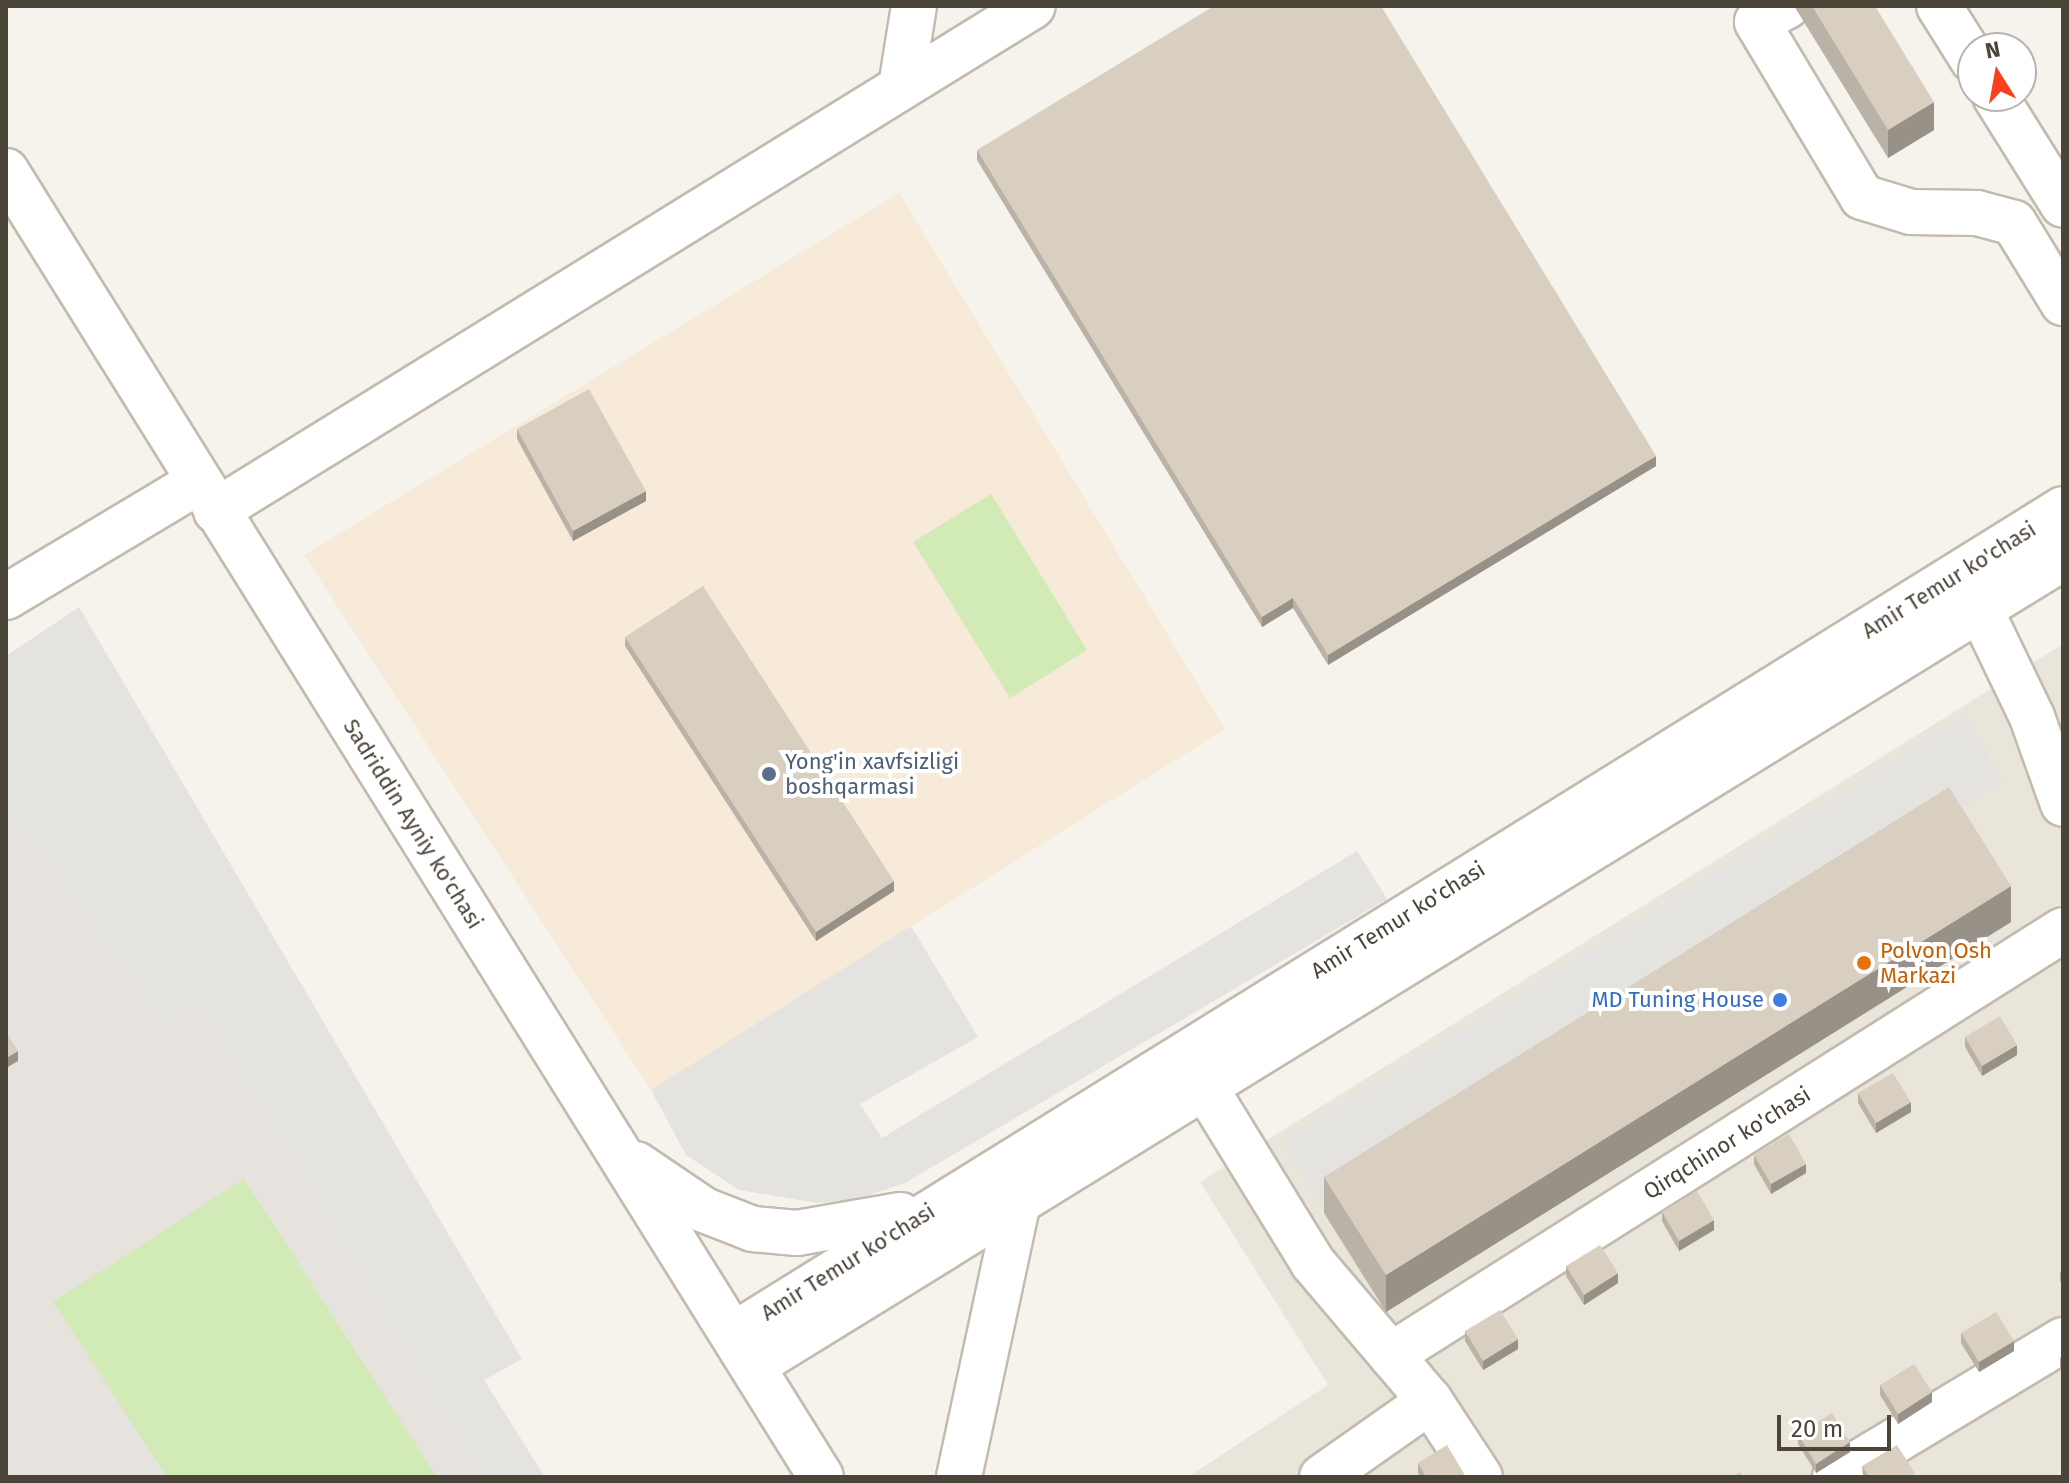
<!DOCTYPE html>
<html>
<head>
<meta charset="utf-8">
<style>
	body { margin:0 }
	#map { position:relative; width:2069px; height:1483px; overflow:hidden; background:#f6f3ec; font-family:"Fira Sans",sans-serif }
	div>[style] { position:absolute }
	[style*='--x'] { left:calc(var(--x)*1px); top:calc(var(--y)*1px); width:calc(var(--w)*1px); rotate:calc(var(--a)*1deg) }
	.residential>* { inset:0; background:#eae5da }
	.commercial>* { inset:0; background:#f7ead8 }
	.industrial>* { inset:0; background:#e6e2dd }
	.green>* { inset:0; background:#d2eab5 }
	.parking>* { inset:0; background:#e5e3e0 }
	.roads { filter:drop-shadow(2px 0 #c2bbae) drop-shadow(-2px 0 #c2bbae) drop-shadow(0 2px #c2bbae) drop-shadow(0 -2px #c2bbae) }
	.minor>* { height:44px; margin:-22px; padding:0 22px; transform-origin:22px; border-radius:22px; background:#fff }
	.wall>* { inset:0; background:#bab2a6 }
	.shaded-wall>* { inset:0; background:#979187 }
	.building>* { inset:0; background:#d8cfc1 }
	.dots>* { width:22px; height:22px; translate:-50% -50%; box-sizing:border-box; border:4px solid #fff; border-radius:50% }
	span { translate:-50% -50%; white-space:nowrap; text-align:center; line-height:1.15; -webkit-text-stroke:8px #fff; paint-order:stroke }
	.street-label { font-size:22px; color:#4b4439 }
	.service-label { font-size:22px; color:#4e5e75 }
	.left { translate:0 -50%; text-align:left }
	.food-label { font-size:22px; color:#c56008 }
	.shop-label { font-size:22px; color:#366cbe }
	.right { translate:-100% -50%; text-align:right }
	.frame { position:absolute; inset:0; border:8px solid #4b4439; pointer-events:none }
	.north { position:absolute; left:1957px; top:32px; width:80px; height:80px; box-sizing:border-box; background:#fff; border:2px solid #b7b4b0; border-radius:50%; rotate:349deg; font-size:22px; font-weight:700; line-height:32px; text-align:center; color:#4b4439 }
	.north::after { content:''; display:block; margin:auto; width:28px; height:36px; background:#fc3f1d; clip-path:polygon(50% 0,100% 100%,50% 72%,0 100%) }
	.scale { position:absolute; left:1777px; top:1415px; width:114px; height:36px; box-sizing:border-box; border:4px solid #4b4439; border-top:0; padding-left:10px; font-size:24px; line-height:28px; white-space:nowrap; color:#4b4439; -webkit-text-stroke:6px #fff; paint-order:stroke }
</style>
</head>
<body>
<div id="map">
	<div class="residential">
		<div style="clip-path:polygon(2063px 644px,2063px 1477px,1188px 1477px,1328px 1385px,1200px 1182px)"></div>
	</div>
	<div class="commercial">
		<div style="clip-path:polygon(899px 193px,1225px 729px,651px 1090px,304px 555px)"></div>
	</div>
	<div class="industrial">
		<div style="clip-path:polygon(6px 812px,163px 1030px,199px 1010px,479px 1477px,6px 1477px)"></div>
	</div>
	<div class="green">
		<div style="clip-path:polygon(991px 494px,1087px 650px,1010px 698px,913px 542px)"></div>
		<div style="clip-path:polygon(244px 1179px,437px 1477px,167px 1477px,53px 1302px)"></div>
	</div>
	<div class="parking">
		<div style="clip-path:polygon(79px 607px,522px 1359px,484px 1380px,545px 1477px,479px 1477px,199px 1010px,163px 1030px,6px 812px,6px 656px)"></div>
		<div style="clip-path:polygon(1965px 716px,2003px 781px,1321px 1207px,1282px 1141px)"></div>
		<div style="clip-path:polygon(1357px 851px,1387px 899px,905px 1183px,855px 1200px,817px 1203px,739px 1190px,686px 1155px,651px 1090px,911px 926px,978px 1037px,860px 1104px,882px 1138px)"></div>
	</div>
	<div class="roads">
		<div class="minor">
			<div style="--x:1787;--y:6;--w:34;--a:152"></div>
			<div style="--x:1757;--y:22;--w:204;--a:59"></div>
			<div style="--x:1862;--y:197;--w:51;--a:17"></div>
			<div style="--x:1911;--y:212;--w:66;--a:0.9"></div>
			<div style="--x:1977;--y:213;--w:38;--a:15"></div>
			<div style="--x:2014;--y:223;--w:94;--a:58.5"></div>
			<div style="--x:1939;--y:6;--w:64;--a:57.8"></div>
			<div style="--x:901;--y:87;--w:82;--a:-80.9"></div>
			<div style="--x:1995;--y:96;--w:128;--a:58"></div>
			<div style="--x:6;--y:171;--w:1539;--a:58.03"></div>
			<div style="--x:216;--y:511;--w:960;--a:-31.72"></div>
			<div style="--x:6;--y:597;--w:224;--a:-30.9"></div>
			<div style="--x:1981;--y:611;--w:118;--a:64.3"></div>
			<div style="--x:2032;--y:717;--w:92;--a:70.4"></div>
			<div style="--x:1206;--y:1089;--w:204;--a:58.4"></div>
			<div style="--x:1313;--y:1263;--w:181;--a:49.7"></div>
			<div style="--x:1430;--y:1401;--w:91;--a:56.7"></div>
			<div style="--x:636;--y:1164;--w:82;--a:34.1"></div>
			<div style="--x:704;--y:1210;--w:53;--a:21.2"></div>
			<div style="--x:753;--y:1229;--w:44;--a:5.2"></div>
			<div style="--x:797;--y:1233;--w:105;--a:-9.9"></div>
			<div style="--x:735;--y:1334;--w:1563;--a:-31.85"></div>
			<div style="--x:1391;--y:1355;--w:795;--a:-32.31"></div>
			<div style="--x:752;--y:1366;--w:1540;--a:-31.65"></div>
			<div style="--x:959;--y:1477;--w:276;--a:-77.9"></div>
			<div style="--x:1322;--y:1477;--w:132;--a:-35.1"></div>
			<div style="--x:1835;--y:1477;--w:266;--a:-31"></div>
		</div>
	</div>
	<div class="wall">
		<div style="clip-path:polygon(1794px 6px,1875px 6px,1934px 130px,1888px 158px)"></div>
		<div style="clip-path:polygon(977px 150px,1656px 466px,1328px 665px,1293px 608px,1262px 627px,977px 160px)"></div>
		<div style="clip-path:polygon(517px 429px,646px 501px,573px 541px,517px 439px)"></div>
		<div style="clip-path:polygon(625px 637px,894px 891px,816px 941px,625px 646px)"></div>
		<div style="clip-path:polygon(2011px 922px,1386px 1312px,1324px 1213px,1324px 1177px)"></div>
		<div style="clip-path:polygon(1965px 1037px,2017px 1055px,1982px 1076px,1965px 1047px)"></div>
		<div style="clip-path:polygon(1858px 1093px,1911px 1112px,1876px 1133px,1858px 1103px)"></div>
		<div style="clip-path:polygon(1754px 1155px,1806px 1173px,1771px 1194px,1754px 1164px)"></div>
		<div style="clip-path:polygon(1662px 1212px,1714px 1230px,1679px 1251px,1662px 1221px)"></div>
		<div style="clip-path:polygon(1566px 1266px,1618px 1283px,1584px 1305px,1566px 1276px)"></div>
		<div style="clip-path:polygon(2063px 1270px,2063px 1287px,2060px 1281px,2060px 1272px)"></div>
		<div style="clip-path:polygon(1465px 1331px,1518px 1349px,1483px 1370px,1465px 1341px)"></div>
		<div style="clip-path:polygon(1961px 1333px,2014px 1351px,1979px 1372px,1961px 1343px)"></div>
		<div style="clip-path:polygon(2063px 1356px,2063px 1372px,2060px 1367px,2060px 1358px)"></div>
		<div style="clip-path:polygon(1880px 1385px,1932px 1402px,1898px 1424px,1880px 1395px)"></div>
		<div style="clip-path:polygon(1798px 1434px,1850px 1452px,1816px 1473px,1798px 1444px)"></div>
		<div style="clip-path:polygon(1418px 1463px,1466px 1477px,1420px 1477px,1418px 1473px)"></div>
		<div style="clip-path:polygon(1862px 1466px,1915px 1477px,1863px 1477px)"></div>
	</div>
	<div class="shaded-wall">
		<div style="clip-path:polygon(1934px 102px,1934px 130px,1888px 158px,1888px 130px)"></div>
		<div style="clip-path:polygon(1656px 456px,1656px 466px,1328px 665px,1328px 655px)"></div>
		<div style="clip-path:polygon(646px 491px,646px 501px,573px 541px,573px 531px)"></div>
		<div style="clip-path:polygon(1293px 598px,1293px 608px,1262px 627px,1262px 617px)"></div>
		<div style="clip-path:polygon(894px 881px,894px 891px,816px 941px,816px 932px)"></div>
		<div style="clip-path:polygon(2011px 886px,2011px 922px,1386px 1312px,1386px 1275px)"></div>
		<div style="clip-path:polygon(2017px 1045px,2017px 1055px,1982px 1076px,1982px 1066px)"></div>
		<div style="clip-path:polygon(18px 1051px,18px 1061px,6px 1068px,6px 1058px)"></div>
		<div style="clip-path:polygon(1911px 1102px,1911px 1112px,1876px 1133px,1876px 1123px)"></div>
		<div style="clip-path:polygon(1806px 1164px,1806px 1173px,1771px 1194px,1771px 1184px)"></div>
		<div style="clip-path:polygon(1714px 1220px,1714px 1230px,1679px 1251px,1679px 1241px)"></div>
		<div style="clip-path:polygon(1618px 1273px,1618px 1283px,1584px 1305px,1584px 1295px)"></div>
		<div style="clip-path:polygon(1518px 1339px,1518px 1349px,1483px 1370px,1483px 1361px)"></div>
		<div style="clip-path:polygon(2014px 1341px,2014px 1351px,1979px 1372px,1979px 1362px)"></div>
		<div style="clip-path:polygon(1932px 1392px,1932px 1402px,1898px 1424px,1898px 1414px)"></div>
		<div style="clip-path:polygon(1850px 1442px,1850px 1452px,1816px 1473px,1816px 1464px)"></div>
	</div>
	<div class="building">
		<div style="clip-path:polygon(1214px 6px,1381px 6px,1656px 456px,1328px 655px,1293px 598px,1262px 617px,977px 150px)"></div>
		<div style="clip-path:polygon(1812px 6px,1875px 6px,1934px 102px,1888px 130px)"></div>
		<div style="clip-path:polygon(589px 389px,646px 491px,573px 531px,517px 429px)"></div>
		<div style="clip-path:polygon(703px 586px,894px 881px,816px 932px,625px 637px)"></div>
		<div style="clip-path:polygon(1949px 787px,2011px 886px,1386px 1275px,1324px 1177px)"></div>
		<div style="clip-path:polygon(2000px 1016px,2017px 1045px,1982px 1066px,1965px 1037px)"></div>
		<div style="clip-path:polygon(6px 1032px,18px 1051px,6px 1058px)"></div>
		<div style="clip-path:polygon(1893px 1073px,1911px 1102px,1876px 1123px,1858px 1093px)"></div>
		<div style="clip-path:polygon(1789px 1134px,1806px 1164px,1771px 1184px,1754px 1155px)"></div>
		<div style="clip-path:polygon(1697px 1191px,1714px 1220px,1679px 1241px,1662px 1212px)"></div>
		<div style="clip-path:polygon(1600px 1245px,1618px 1273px,1584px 1295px,1566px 1266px)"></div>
		<div style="clip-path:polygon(1500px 1310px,1518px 1339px,1483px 1361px,1465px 1331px)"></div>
		<div style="clip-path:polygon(1996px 1312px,2014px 1341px,1979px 1362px,1961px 1333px)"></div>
		<div style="clip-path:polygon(1914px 1364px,1932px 1392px,1898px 1414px,1880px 1385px)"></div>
		<div style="clip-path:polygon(1832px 1413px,1850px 1442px,1816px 1464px,1798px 1434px)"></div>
		<div style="clip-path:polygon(1447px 1445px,1466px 1477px,1426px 1477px,1418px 1463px)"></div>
		<div style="clip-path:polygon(1897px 1445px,1915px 1473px,1909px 1477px,1869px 1477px,1862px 1466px)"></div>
		<div style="clip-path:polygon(1740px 1472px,1743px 1477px,1733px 1477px)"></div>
	</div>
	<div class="dots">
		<div style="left:769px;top:774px;background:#5c6f8a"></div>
		<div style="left:1864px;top:963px;background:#e8710a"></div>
		<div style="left:1780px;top:1000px;background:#3f7fe0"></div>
	</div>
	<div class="street-label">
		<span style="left:1949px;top:580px;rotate:-32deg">Amir Temur ko'chasi</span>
		<span style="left:413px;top:824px;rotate:58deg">Sadriddin Ayniy ko'chasi</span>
		<span style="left:1398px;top:920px;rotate:-32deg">Amir Temur ko'chasi</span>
		<span style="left:1727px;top:1143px;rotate:-32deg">Qirqchinor ko'chasi</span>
		<span style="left:848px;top:1262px;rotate:-32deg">Amir Temur ko'chasi</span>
	</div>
	<div class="service-label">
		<span class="left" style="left:785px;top:774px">Yong'in xavfsizligi<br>boshqarmasi</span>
	</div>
	<div class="food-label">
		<span class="left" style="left:1880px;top:963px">Polvon Osh<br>Markazi</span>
	</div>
	<div class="shop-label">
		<span class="right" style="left:1764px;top:1000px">MD Tuning House</span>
	</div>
	<div class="frame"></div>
	<div class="north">N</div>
	<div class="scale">20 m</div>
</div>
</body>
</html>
